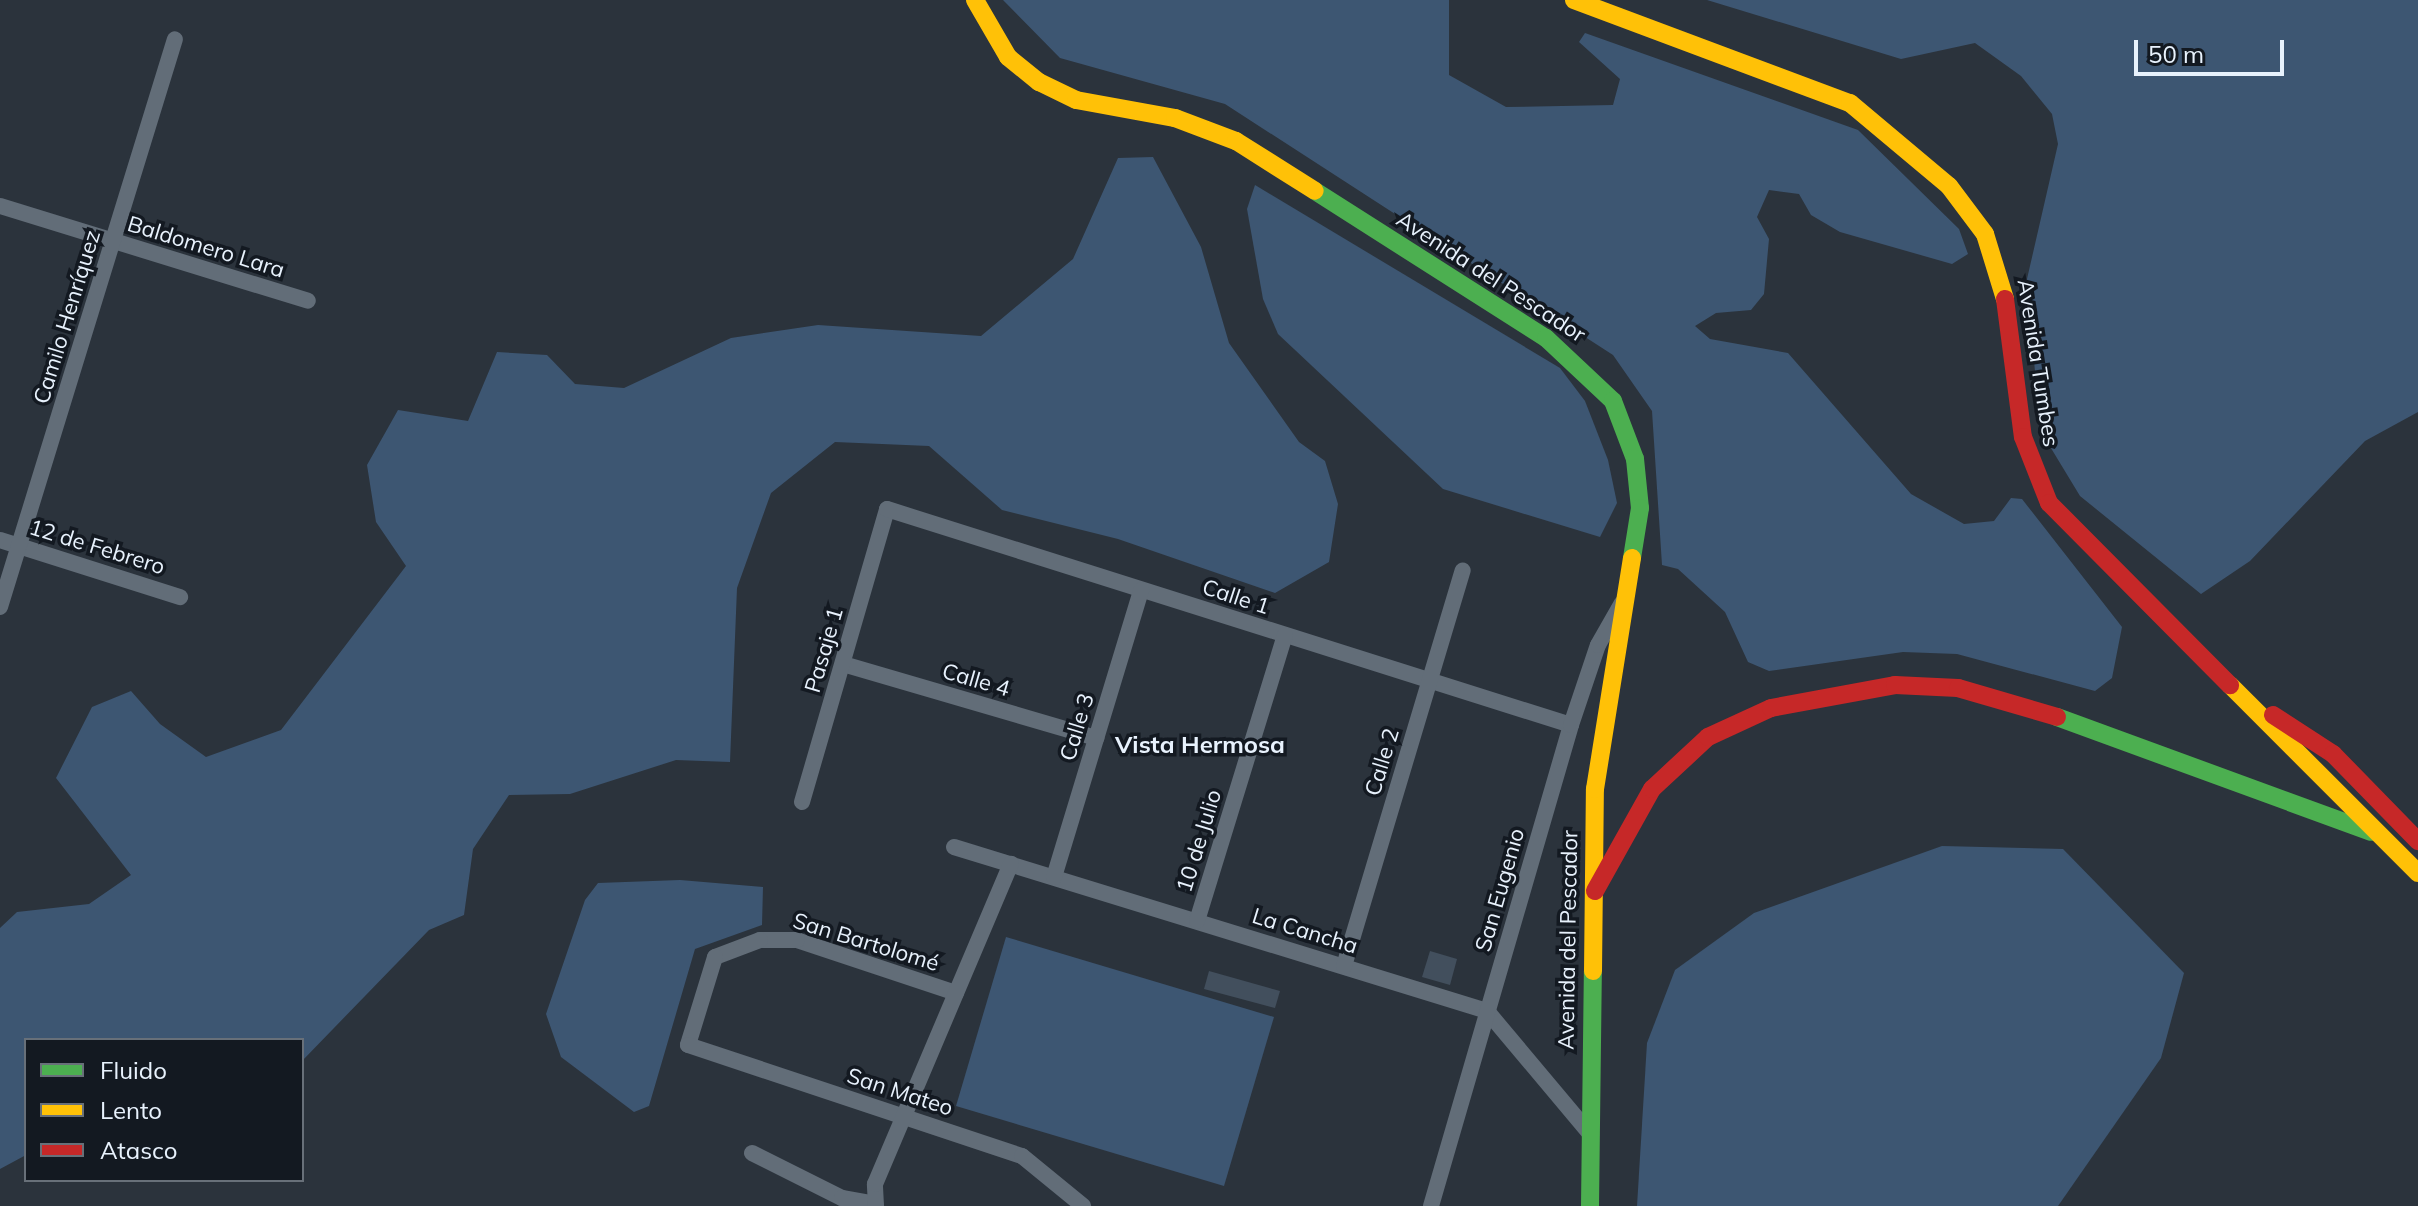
<!DOCTYPE html>
<html>
<head>
<meta charset="utf-8">
<style>
	body { margin:0 }
	#map { position:relative; width:2418px; height:1206px; overflow:hidden; background:#2b333c; font-family:Mulish,sans-serif }
	div>[style] { position:absolute }
	[style*='--x'] { left:calc(var(--x)*1px); top:calc(var(--y)*1px); width:calc(var(--w)*1px); rotate:calc(var(--a)*1deg) }
	.green>* { inset:0; background:#3d5672 }
	.building>* { inset:0; background:#424f5d }
	.street>* { height:16px; margin:-8px; padding:0 8px; transform-origin:8px; border-radius:8px; background:#626d78 }
	.fast>* { height:18px; margin:-9px; padding:0 9px; transform-origin:9px; border-radius:9px; background:#4caf50 }
	.slow>* { height:18px; margin:-9px; padding:0 9px; transform-origin:9px; border-radius:9px; background:#ffc107 }
	.jam>* { height:18px; margin:-9px; padding:0 9px; transform-origin:9px; border-radius:9px; background:#c62828 }
	span { translate:-50% -50%; white-space:nowrap; text-align:center; line-height:1.15; -webkit-text-stroke:7px #131921; paint-order:stroke }
	.street-label { font-size:22px; color:#e8f2fd }
	.neighbourhood-label { font-size:24px; color:#e8f2fd; font-weight:700 }
	.legend { position:absolute; left:24px; top:1038px; width:280px; height:144px; box-sizing:border-box; background:#131921; border:2px solid #687079; margin:0; padding:10px 14px; list-style:none; font-size:24px; color:#e8f2fd }
	.legend li { display:flex; align-items:center; gap:16px; height:40px }
	.legend b { width:40px; border:2px solid #687079 }
	.scale { position:absolute; left:2134px; top:40px; width:150px; height:36px; box-sizing:border-box; border:4px solid #e8f2fd; border-top:0; padding-left:10px; font-size:24px; line-height:28px; white-space:nowrap; color:#e8f2fd; -webkit-text-stroke:6px #131921; paint-order:stroke }
</style>
</head>
<body>
<div id="map">
	<div class="green">
		<div style="clip-path:polygon(1003px 0,1449px 0,1449px 75px,1506px 107px,1613px 105px,1620px 79px,1579px 42px,1585px 33px,1858px 130px,1959px 229px,1968px 254px,1952px 264px,1840px 232px,1811px 215px,1799px 194px,1769px 190px,1757px 217px,1769px 239px,1764px 294px,1751px 310px,1716px 313px,1695px 326px,1710px 339px,1788px 353px,1911px 494px,1964px 524px,1994px 521px,2011px 498px,2022px 499px,2122px 627px,2112px 678px,2095px 691px,1957px 654px,1903px 652px,1769px 671px,1748px 662px,1725px 612px,1678px 569px,1662px 565px,1652px 411px,1613px 355px,1225px 104px,1060px 58px)"></div>
		<div style="clip-path:polygon(1707px 0,2418px 0,2418px 412px,2365px 441px,2250px 561px,2201px 594px,2080px 496px,2040px 430px,2027px 279px,2058px 144px,2052px 114px,2021px 76px,1975px 43px,1901px 59px)"></div>
		<div style="clip-path:polygon(1153px 157px,1201px 247px,1229px 343px,1299px 442px,1325px 461px,1338px 504px,1329px 562px,1275px 593px,1118px 539px,1002px 510px,929px 446px,835px 442px,771px 493px,737px 588px,730px 762px,676px 760px,570px 794px,509px 795px,473px 849px,464px 915px,429px 930px,302px 1061px,302px 1040px,26px 1040px,26px 1155px,0 1169px,0 928px,17px 912px,89px 904px,131px 875px,56px 778px,92px 707px,131px 691px,160px 724px,206px 757px,281px 730px,406px 566px,376px 522px,367px 465px,398px 410px,468px 421px,497px 352px,547px 355px,575px 384px,624px 388px,731px 338px,818px 325px,981px 336px,1073px 259px,1118px 158px)"></div>
		<div style="clip-path:polygon(1255px 185px,1560px 368px,1585px 401px,1608px 460px,1617px 503px,1600px 537px,1443px 489px,1278px 334px,1263px 299px,1247px 209px)"></div>
		<div style="clip-path:polygon(1942px 846px,2063px 849px,2184px 973px,2161px 1058px,2058px 1206px,1637px 1206px,1647px 1043px,1675px 970px,1754px 913px)"></div>
		<div style="clip-path:polygon(680px 880px,763px 887px,762px 925px,695px 949px,649px 1106px,634px 1112px,561px 1057px,546px 1014px,585px 900px,598px 883px)"></div>
		<div style="clip-path:polygon(1006px 937px,1274px 1017px,1224px 1186px,956px 1106px)"></div>
	</div>
	<div class="building">
		<div style="clip-path:polygon(1430px 951px,1457px 959px,1450px 985px,1422px 977px)"></div>
		<div style="clip-path:polygon(1209px 971px,1280px 991px,1275px 1008px,1204px 989px)"></div>
	</div>
	<div class="street">
		<div style="--x:0;--y:206;--w:322;--a:17.1"></div>
		<div style="--x:0;--y:540;--w:189;--a:17.6"></div>
		<div style="--x:0;--y:607;--w:594;--a:-72.88"></div>
		<div style="--x:843;--y:664;--w:264;--a:16.3"></div>
		<div style="--x:802;--y:802;--w:305;--a:-73.8"></div>
		<div style="--x:887;--y:509;--w:717;--a:17.53"></div>
		<div style="--x:954;--y:847;--w:558;--a:17.1"></div>
		<div style="--x:1487;--y:1011;--w:162;--a:50"></div>
		<div style="--x:1054;--y:877;--w:300;--a:-73.1"></div>
		<div style="--x:1197;--y:921;--w:299;--a:-72.9"></div>
		<div style="--x:1344;--y:966;--w:413;--a:-73.3"></div>
		<div style="--x:956;--y:993;--w:168;--a:-161.6"></div>
		<div style="--x:797;--y:940;--w:37;--a:180"></div>
		<div style="--x:760;--y:940;--w:48;--a:159.3"></div>
		<div style="--x:715;--y:957;--w:92;--a:107.1"></div>
		<div style="--x:688;--y:1045;--w:352;--a:18.4"></div>
		<div style="--x:1022;--y:1156;--w:79;--a:39.3"></div>
		<div style="--x:752;--y:1153;--w:101;--a:26.6"></div>
		<div style="--x:842;--y:1198;--w:34;--a:10"></div>
		<div style="--x:876;--y:1206;--w:22;--a:-93"></div>
		<div style="--x:875;--y:1184;--w:348;--a:-67"></div>
		<div style="--x:1431;--y:1206;--w:501;--a:-73.77"></div>
		<div style="--x:1571;--y:725;--w:84;--a:-71.4"></div>
		<div style="--x:1598;--y:645;--w:48;--a:-60.3"></div>
	</div>
	<div class="fast">
		<div style="--x:1315;--y:191;--w:274;--a:32.5"></div>
		<div style="--x:1546;--y:338;--w:92;--a:43.2"></div>
		<div style="--x:1613;--y:401;--w:62;--a:69.2"></div>
		<div style="--x:1635;--y:459;--w:49;--a:84.2"></div>
		<div style="--x:1640;--y:508;--w:51;--a:99.1"></div>
		<div style="--x:2057;--y:717;--w:334;--a:20.1"></div>
		<div style="--x:1590;--y:1206;--w:235;--a:-89.3"></div>
	</div>
	<div class="slow">
		<div style="--x:975;--y:0;--w:66;--a:59.9"></div>
		<div style="--x:1008;--y:57;--w:40;--a:39"></div>
		<div style="--x:1039;--y:82;--w:41;--a:25.9"></div>
		<div style="--x:1076;--y:100;--w:101;--a:10.3"></div>
		<div style="--x:1175;--y:118;--w:65;--a:20.7"></div>
		<div style="--x:1236;--y:141;--w:93;--a:32.3"></div>
		<div style="--x:1574;--y:0;--w:295;--a:20.5"></div>
		<div style="--x:1850;--y:103;--w:129;--a:40"></div>
		<div style="--x:1949;--y:186;--w:60;--a:53.1"></div>
		<div style="--x:1985;--y:234;--w:68;--a:72.9"></div>
		<div style="--x:2230;--y:685;--w:266;--a:45"></div>
		<div style="--x:1593;--y:971;--w:182;--a:-89.4"></div>
		<div style="--x:1595;--y:789;--w:234;--a:-80.9"></div>
	</div>
	<div class="jam">
		<div style="--x:2005;--y:299;--w:139;--a:82.6"></div>
		<div style="--x:2023;--y:437;--w:71;--a:68.5"></div>
		<div style="--x:2049;--y:503;--w:257;--a:45.2"></div>
		<div style="--x:2273;--y:715;--w:72;--a:33"></div>
		<div style="--x:2333;--y:754;--w:122;--a:45.7"></div>
		<div style="--x:1595;--y:891;--w:117;--a:-60.8"></div>
		<div style="--x:1652;--y:789;--w:76;--a:-42.9"></div>
		<div style="--x:1708;--y:737;--w:69;--a:-24.7"></div>
		<div style="--x:1771;--y:708;--w:126;--a:-10.5"></div>
		<div style="--x:1895;--y:685;--w:63;--a:2.7"></div>
		<div style="--x:1958;--y:688;--w:103;--a:16.3"></div>
	</div>
	<div class="street-label">
		<span style="left:206px;top:247px;rotate:17deg">Baldomero Lara</span>
		<span style="left:1491px;top:277px;rotate:33deg">Avenida del Pescador</span>
		<span style="left:67px;top:317px;rotate:-73deg">Camilo Henríquez</span>
		<span style="left:2038px;top:363px;rotate:81deg">Avenida Tumbes</span>
		<span style="left:97px;top:547px;rotate:17deg">12 de Febrero</span>
		<span style="left:1236px;top:597px;rotate:18deg">Calle 1</span>
		<span style="left:824px;top:650px;rotate:-74deg">Pasaje 1</span>
		<span style="left:976px;top:680px;rotate:16deg">Calle 4</span>
		<span style="left:1077px;top:727px;rotate:-73deg">Calle 3</span>
		<span style="left:1382px;top:762px;rotate:-73deg">Calle 2</span>
		<span style="left:1199px;top:841px;rotate:-73deg">10 de Julio</span>
		<span style="left:1500px;top:890px;rotate:-74deg">San Eugenio</span>
		<span style="left:1305px;top:931px;rotate:17deg">La Cancha</span>
		<span style="left:1568px;top:940px;rotate:-89deg">Avenida del Pescador</span>
		<span style="left:866px;top:942px;rotate:17deg">San Bartolomé</span>
		<span style="left:900px;top:1092px;rotate:18deg">San Mateo</span>
	</div>
	<div class="neighbourhood-label">
		<span style="left:1200px;top:745px">Vista Hermosa</span>
	</div>
	<ul class="legend">
	<li><b style="height:10px;background:#4caf50"></b>Fluido</li>
	<li><b style="height:10px;background:#ffc107"></b>Lento</li>
	<li><b style="height:10px;background:#c62828"></b>Atasco</li>
	</ul>
	<div class="scale">50 m</div>
</div>
</body>
</html>
